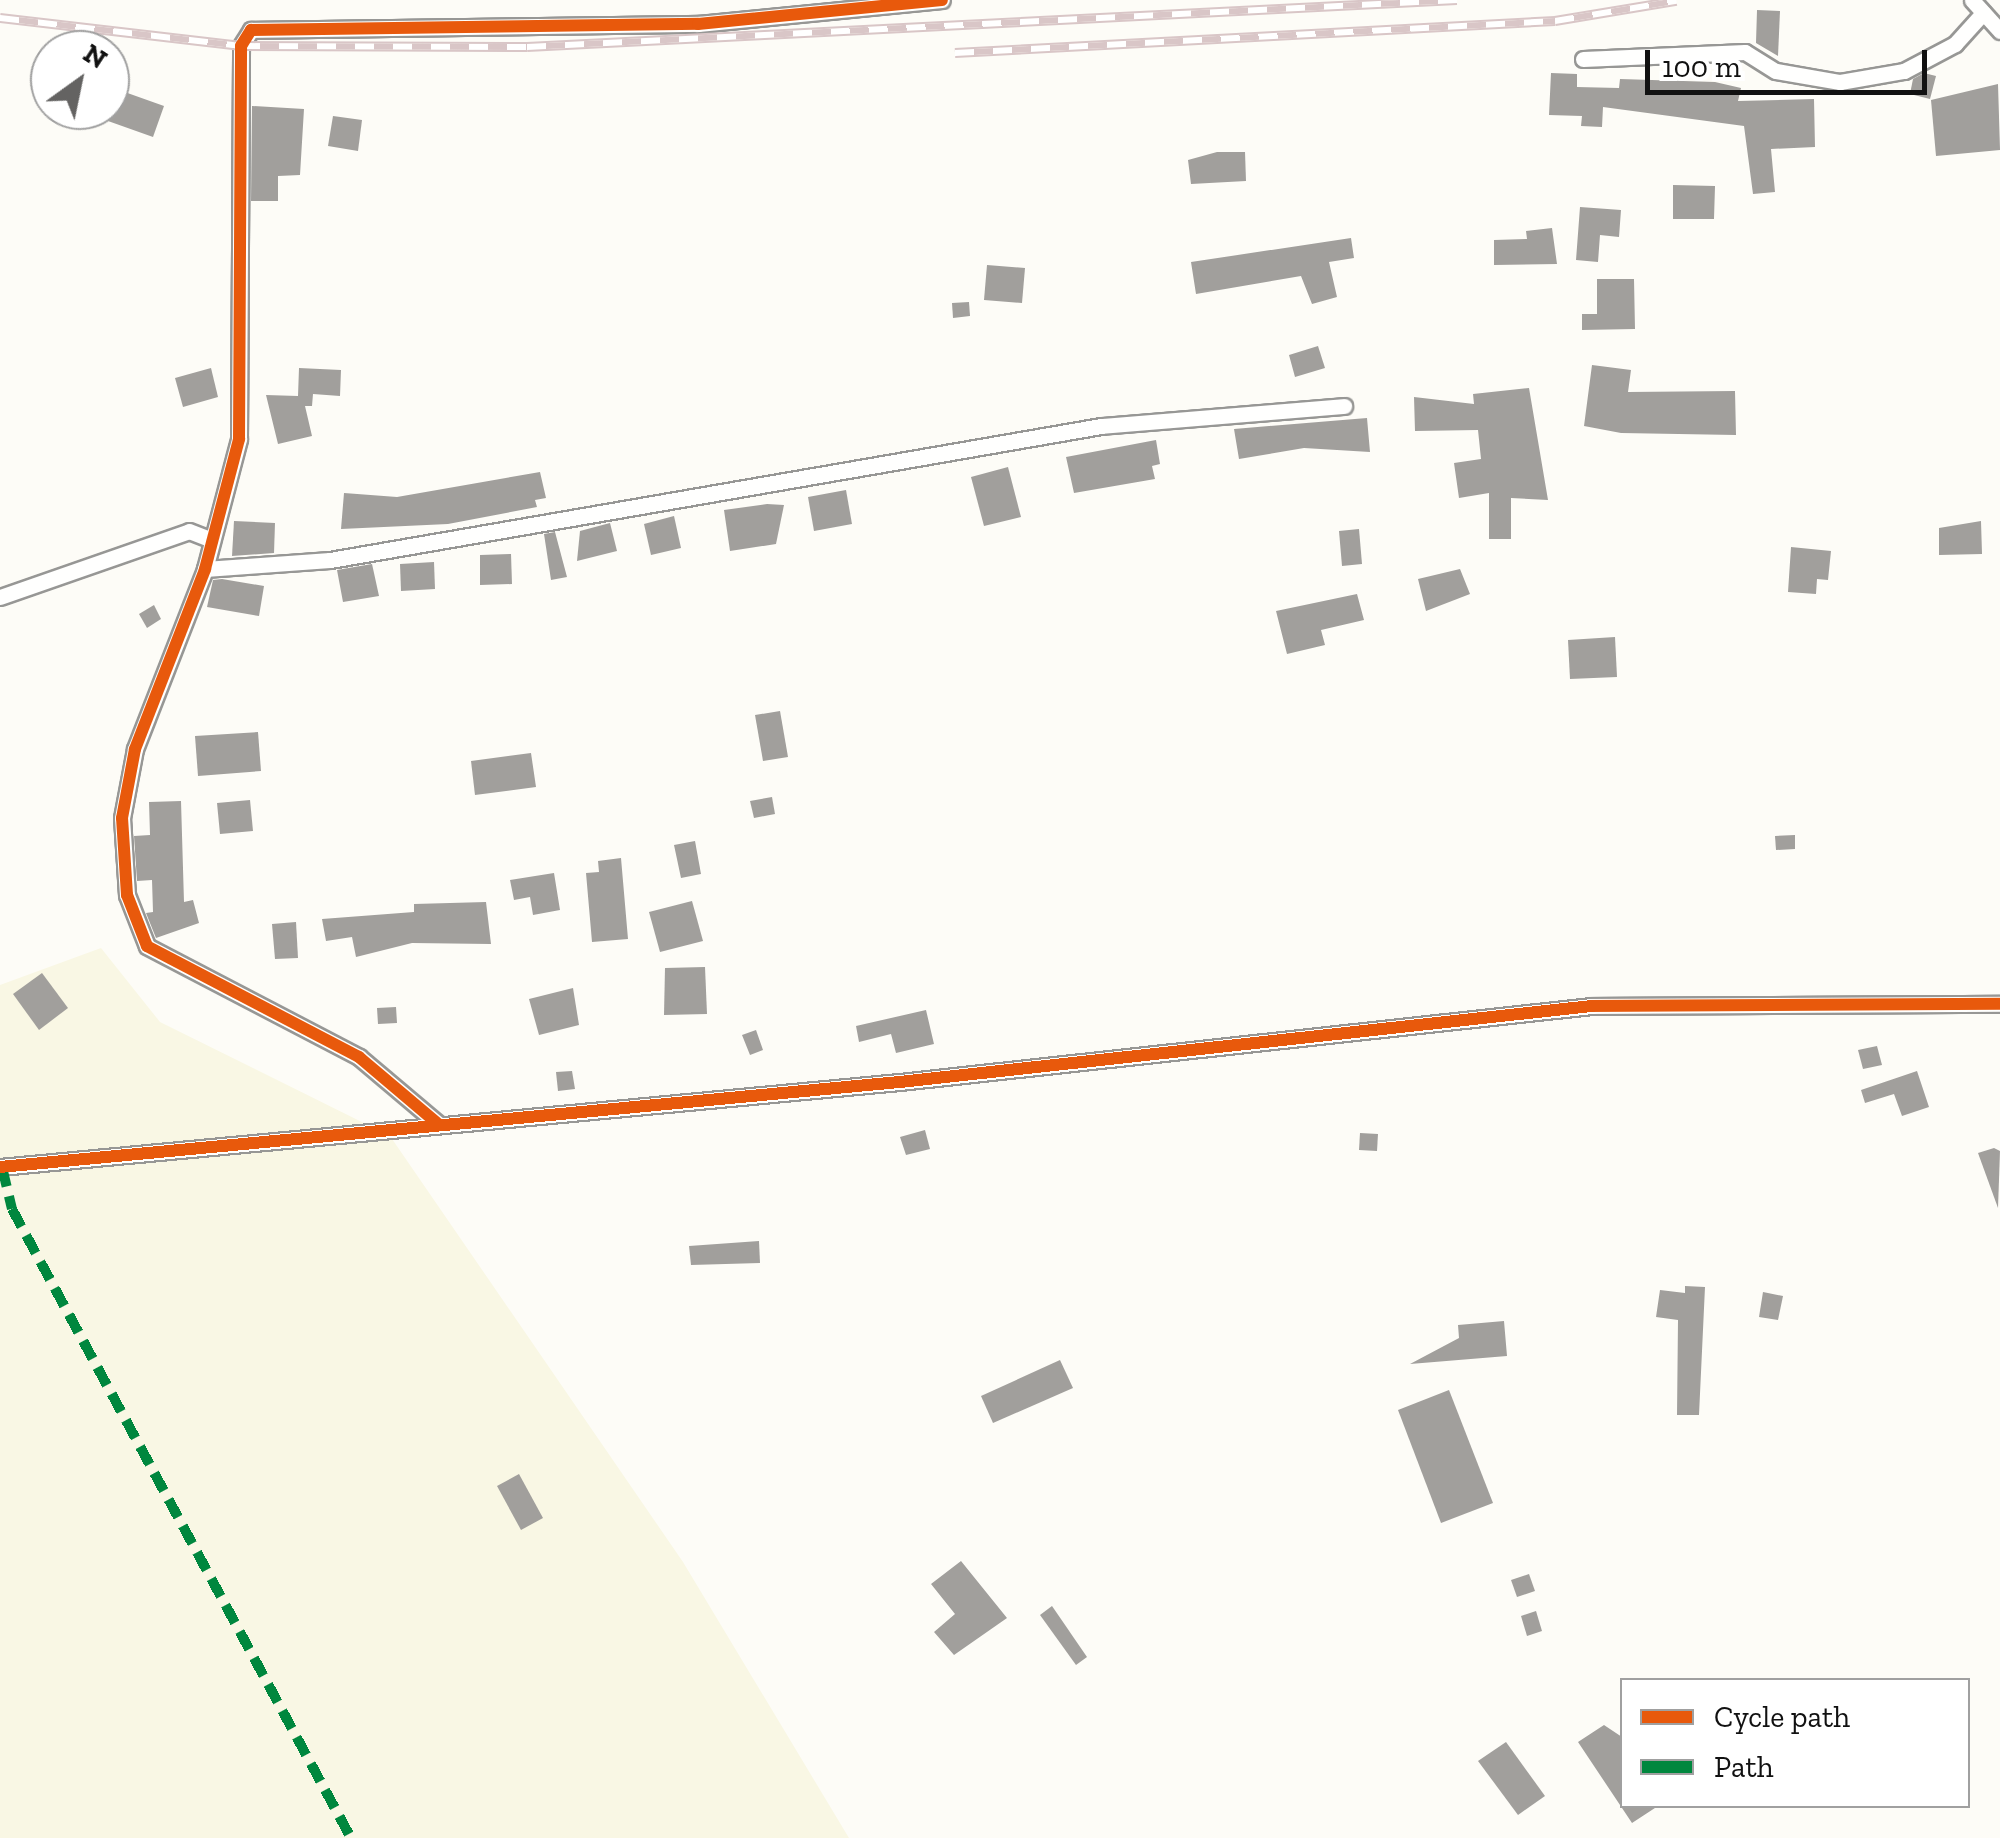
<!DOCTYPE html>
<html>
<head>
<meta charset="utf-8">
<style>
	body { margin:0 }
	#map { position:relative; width:2000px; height:1838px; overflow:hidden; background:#fdfcf7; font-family:"Zilla Slab",serif }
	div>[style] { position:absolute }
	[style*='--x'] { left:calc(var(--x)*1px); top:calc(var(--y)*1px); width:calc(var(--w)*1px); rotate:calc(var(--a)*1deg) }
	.farmland>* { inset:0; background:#f9f7e4 }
	.building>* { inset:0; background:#a19f9c }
	.roads { filter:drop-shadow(2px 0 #979795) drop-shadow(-2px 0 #979795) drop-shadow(0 2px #979795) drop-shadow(0 -2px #979795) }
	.minor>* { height:15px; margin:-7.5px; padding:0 7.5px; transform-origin:7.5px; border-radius:7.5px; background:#fffffe }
	.rail>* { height:10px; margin-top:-5px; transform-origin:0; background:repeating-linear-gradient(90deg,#fff 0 19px,#d9c6c7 0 38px); box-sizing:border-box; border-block:2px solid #d9c6c7 }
	.quiet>* { height:10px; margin-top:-5px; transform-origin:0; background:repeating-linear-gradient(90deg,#00873e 0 20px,transparent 0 30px) }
	.cycleway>* { height:12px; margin:-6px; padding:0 6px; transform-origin:6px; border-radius:6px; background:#e8590c }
	span { translate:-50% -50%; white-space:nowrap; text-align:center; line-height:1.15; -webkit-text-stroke:10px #fff; paint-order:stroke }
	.legend { position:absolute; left:1620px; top:1678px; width:350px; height:130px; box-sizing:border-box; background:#fff; border:2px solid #a0a0a0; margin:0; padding:12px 18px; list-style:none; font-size:30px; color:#111 }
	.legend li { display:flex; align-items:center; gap:20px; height:50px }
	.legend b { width:50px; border:2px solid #a0a0a0 }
	.north { position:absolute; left:30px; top:30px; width:100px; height:100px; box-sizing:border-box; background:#fff; border:2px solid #a0a0a0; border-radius:50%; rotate:33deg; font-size:28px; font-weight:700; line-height:40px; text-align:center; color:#111 }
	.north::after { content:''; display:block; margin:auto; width:35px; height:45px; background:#646362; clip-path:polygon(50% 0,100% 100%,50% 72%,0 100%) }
	.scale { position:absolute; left:1645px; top:50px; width:282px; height:45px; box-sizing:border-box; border:5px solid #111; border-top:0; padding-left:12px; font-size:30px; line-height:35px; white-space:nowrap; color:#111; -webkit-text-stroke:8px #fff; paint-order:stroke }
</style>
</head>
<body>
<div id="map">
	<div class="farmland">
		<div style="clip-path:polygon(101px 948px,160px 1022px,390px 1136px,683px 1562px,849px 1838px,0 1838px,0 985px)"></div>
	</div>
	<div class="building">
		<div style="clip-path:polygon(1757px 10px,1780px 11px,1778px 56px,1756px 43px)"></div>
		<div style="clip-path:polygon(1551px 73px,1577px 74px,1577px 87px,1619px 88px,1620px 79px,1715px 82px,1741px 88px,1738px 101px,1814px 99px,1815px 147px,1771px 149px,1775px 192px,1753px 194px,1744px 126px,1603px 107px,1602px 127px,1581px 126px,1582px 116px,1549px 115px)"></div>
		<div style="clip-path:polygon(1924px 73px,1936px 76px,1930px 99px,1910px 94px,1913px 79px)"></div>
		<div style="clip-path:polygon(1998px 84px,2000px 150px,1936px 156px,1931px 100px)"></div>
		<div style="clip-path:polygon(119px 90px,164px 106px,153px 137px,108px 121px)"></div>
		<div style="clip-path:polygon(252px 106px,304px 109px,300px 175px,278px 176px,278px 201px,251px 201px)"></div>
		<div style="clip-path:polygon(333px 116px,362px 120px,358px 151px,328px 146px)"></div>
		<div style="clip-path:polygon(1217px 152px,1245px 152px,1246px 181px,1191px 184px,1188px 160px)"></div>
		<div style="clip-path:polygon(1673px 185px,1715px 186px,1714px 219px,1673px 219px)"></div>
		<div style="clip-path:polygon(1580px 207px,1621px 210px,1619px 237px,1600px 235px,1598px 262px,1576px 260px)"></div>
		<div style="clip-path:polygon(1552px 228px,1557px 264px,1494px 265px,1494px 240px,1527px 239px,1526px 231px)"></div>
		<div style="clip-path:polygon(1351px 238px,1354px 258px,1329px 262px,1337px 297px,1312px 304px,1301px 276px,1196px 294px,1191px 262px)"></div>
		<div style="clip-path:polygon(987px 265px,1025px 268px,1022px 303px,984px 300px)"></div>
		<div style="clip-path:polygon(1597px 279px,1634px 279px,1635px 329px,1582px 330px,1582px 314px,1597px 314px)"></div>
		<div style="clip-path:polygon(969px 302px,970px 316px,953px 318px,952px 303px)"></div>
		<div style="clip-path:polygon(1318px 346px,1325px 368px,1295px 377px,1289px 355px)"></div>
		<div style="clip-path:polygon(1592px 365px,1631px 370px,1628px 392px,1735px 391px,1736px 435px,1621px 433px,1584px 426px)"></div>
		<div style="clip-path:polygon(211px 368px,218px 397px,183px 407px,175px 378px)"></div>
		<div style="clip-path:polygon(299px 368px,341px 370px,340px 396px,313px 394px,312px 406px,305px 406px,312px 436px,278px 444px,266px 395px,298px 396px)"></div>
		<div style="clip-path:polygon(1529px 388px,1548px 500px,1511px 498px,1511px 539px,1489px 539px,1489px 493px,1459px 498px,1454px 463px,1481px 459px,1478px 430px,1415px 431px,1414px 397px,1474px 404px,1473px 394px)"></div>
		<div style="clip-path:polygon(1367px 418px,1370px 452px,1304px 448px,1239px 459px,1234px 429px)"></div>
		<div style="clip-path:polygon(1156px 440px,1160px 464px,1152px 466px,1155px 479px,1074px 493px,1066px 457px)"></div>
		<div style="clip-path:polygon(1008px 467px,1021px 517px,984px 526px,971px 477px)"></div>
		<div style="clip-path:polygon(540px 472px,546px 498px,535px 500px,537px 507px,448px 524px,341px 529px,344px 493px,397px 497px)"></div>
		<div style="clip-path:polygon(846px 490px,852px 524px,814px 531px,808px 497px)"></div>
		<div style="clip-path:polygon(767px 504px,784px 505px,776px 544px,730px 551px,724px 510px)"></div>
		<div style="clip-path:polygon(674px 516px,681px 548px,651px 555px,644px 524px)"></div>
		<div style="clip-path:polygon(234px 521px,275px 523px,274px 553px,232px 556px)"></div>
		<div style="clip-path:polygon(1981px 521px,1982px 554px,1939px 555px,1939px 528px)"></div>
		<div style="clip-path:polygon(610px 523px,617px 551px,577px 561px,580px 531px)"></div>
		<div style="clip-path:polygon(1359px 529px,1362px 564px,1342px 566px,1339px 531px)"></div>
		<div style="clip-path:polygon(555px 532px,567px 577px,551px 580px,544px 534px)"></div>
		<div style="clip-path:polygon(1791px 547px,1831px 551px,1828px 580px,1817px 579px,1816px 594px,1788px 592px)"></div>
		<div style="clip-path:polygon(511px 554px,512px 584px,480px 585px,480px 555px)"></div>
		<div style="clip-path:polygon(434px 562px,435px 589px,401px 591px,400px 564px)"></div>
		<div style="clip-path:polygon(372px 564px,379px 596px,343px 602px,337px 570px)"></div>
		<div style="clip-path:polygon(1460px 569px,1470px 594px,1426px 611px,1418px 579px)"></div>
		<div style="clip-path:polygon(222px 579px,264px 586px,259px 616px,207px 607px,213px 580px)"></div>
		<div style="clip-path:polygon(1357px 594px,1364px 620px,1321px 630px,1325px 645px,1287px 654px,1276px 611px)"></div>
		<div style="clip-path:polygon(154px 605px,161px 619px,147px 628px,139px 614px)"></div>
		<div style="clip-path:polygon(1615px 637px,1617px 677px,1570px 679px,1568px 640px)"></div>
		<div style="clip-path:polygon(780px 711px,788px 757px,763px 761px,755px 715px)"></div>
		<div style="clip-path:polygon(258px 732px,261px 771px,198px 776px,195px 736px)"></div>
		<div style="clip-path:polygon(531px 753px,536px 787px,475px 795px,471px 761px)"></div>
		<div style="clip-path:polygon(772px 797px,775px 814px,754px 818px,750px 801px)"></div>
		<div style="clip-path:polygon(250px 800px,253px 831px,220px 834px,217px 803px)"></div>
		<div style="clip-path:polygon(181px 801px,184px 902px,193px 900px,199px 923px,156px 938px,146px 913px,153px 912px,152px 880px,137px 881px,134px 836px,150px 835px,149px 802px)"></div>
		<div style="clip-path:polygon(1795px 835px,1795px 849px,1776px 850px,1775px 836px)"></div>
		<div style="clip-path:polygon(695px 841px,701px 874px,681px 878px,674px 845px)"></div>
		<div style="clip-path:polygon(621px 858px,628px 939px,592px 942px,586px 873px,599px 872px,598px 861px)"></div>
		<div style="clip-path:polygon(554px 873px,560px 910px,533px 915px,530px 897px,514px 900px,510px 880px)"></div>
		<div style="clip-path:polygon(692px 901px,703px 941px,660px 952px,649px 912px)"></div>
		<div style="clip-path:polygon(486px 902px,491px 944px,412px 943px,356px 957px,352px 937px,326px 941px,322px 919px,414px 912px,414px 904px)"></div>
		<div style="clip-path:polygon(296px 922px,298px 958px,275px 959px,272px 924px)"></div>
		<div style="clip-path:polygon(705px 967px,707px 1014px,664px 1015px,665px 968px)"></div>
		<div style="clip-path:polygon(42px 973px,68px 1008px,39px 1030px,13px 994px)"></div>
		<div style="clip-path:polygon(573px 988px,579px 1025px,539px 1035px,529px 999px)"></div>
		<div style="clip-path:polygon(396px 1007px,397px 1023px,378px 1024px,377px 1008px)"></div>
		<div style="clip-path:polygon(926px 1010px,934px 1044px,896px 1053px,891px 1034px,859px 1042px,856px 1026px)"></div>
		<div style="clip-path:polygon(756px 1030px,763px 1050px,750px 1055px,742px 1035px)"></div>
		<div style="clip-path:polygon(1877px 1046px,1882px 1065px,1863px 1069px,1858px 1050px)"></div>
		<div style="clip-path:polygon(572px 1071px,575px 1089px,558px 1091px,556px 1072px)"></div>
		<div style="clip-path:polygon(1917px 1071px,1929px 1107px,1902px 1116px,1894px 1094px,1865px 1103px,1861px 1090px)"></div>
		<div style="clip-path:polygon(925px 1130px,930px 1149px,906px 1155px,900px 1137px)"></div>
		<div style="clip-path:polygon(1360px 1133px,1378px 1134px,1377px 1151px,1359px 1150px)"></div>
		<div style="clip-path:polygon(1994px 1148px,2000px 1151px,1998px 1208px,1978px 1153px)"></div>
		<div style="clip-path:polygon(759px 1241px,760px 1263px,691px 1265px,689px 1246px)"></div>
		<div style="clip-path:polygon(1685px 1286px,1705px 1287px,1699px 1415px,1677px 1415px,1678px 1320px,1656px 1317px,1660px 1290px,1685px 1293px)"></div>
		<div style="clip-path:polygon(1763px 1292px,1783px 1296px,1778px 1320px,1759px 1317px)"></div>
		<div style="clip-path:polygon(1504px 1321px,1507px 1356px,1410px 1364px,1459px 1338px,1458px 1325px)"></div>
		<div style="clip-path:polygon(1060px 1360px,1073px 1388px,993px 1423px,981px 1396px)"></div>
		<div style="clip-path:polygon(1449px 1390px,1493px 1503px,1441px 1523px,1398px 1410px)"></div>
		<div style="clip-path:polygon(519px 1474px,543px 1518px,521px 1530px,497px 1486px)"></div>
		<div style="clip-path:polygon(961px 1561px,1007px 1618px,954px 1655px,934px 1632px,955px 1614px,931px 1584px)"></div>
		<div style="clip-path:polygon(1529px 1574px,1535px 1591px,1517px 1597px,1511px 1580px)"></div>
		<div style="clip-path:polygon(1052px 1606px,1087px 1657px,1076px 1665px,1040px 1615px)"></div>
		<div style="clip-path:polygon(1536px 1611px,1542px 1631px,1527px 1636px,1521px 1616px)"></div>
		<div style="clip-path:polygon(1604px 1725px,1622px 1737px,1622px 1806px,1658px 1806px,1632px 1823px,1578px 1742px)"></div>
		<div style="clip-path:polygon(1506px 1742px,1545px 1796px,1518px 1815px,1478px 1761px)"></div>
	</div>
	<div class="roads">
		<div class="minor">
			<div style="--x:1972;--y:0;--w:42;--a:47.9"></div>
			<div style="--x:1583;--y:59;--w:162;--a:-2.5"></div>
			<div style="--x:1745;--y:52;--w:36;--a:32"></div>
			<div style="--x:1776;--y:71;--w:65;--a:9.8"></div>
			<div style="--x:1840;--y:82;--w:65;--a:-9.8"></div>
			<div style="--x:1904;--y:71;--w:58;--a:-27.9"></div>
			<div style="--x:1955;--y:44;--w:42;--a:-47.9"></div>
			<div style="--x:205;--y:569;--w:125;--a:-4.1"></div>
			<div style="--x:330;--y:560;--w:783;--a:-9.86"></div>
			<div style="--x:1101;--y:426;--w:244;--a:-4.7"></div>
			<div style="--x:0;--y:597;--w:200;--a:-19.2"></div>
			<div style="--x:189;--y:531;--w:22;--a:21"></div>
			<div style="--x:437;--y:1123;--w:102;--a:-139.8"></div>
			<div style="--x:359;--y:1057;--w:239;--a:-152.4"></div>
			<div style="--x:147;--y:946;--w:55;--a:-111.4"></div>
			<div style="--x:127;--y:895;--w:77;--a:-93.7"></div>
			<div style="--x:122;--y:818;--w:70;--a:-79.3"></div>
			<div style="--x:135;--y:749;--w:193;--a:-68.7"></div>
			<div style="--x:205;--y:569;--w:134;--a:-75.3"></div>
			<div style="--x:239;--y:439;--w:393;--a:-89.7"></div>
			<div style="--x:241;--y:46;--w:19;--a:-58"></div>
			<div style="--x:251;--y:30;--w:447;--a:-0.8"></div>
			<div style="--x:698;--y:24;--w:245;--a:-5.6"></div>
			<div style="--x:0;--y:1167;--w:913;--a:-5.4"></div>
			<div style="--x:909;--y:1081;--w:687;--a:-6.27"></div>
			<div style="--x:1592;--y:1006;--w:408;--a:-0.3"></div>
		</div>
	</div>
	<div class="rail">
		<div style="--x:0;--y:18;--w:243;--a:6.6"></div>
		<div style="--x:241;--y:46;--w:286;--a:0.2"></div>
		<div style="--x:527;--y:47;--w:931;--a:-2.89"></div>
		<div style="--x:955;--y:53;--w:601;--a:-3.05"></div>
		<div style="--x:1555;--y:21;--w:123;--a:-9.4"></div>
	</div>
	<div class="quiet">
		<div style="--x:2;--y:1167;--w:43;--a:76.6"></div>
		<div style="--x:12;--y:1209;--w:715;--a:61.68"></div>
	</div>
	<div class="cycleway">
		<div style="--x:437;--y:1123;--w:102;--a:-139.8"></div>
		<div style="--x:359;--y:1057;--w:239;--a:-152.4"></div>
		<div style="--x:147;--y:946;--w:55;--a:-111.4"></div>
		<div style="--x:127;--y:895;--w:77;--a:-93.7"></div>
		<div style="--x:122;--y:818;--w:70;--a:-79.3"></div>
		<div style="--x:135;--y:749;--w:193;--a:-68.7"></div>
		<div style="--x:205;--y:569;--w:134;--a:-75.3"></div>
		<div style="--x:239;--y:439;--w:393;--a:-89.7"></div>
		<div style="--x:241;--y:46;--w:19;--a:-58"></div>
		<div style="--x:251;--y:30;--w:447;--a:-0.8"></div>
		<div style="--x:698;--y:24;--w:245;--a:-5.6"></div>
		<div style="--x:0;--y:1167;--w:913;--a:-5.4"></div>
		<div style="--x:909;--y:1081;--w:687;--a:-6.27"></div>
		<div style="--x:1592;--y:1006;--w:408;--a:-0.3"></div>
	</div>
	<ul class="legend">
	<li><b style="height:12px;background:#e8590c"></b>Cycle path</li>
	<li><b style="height:12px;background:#00873e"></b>Path</li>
	</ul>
	<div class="north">N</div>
	<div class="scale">100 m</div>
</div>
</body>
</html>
